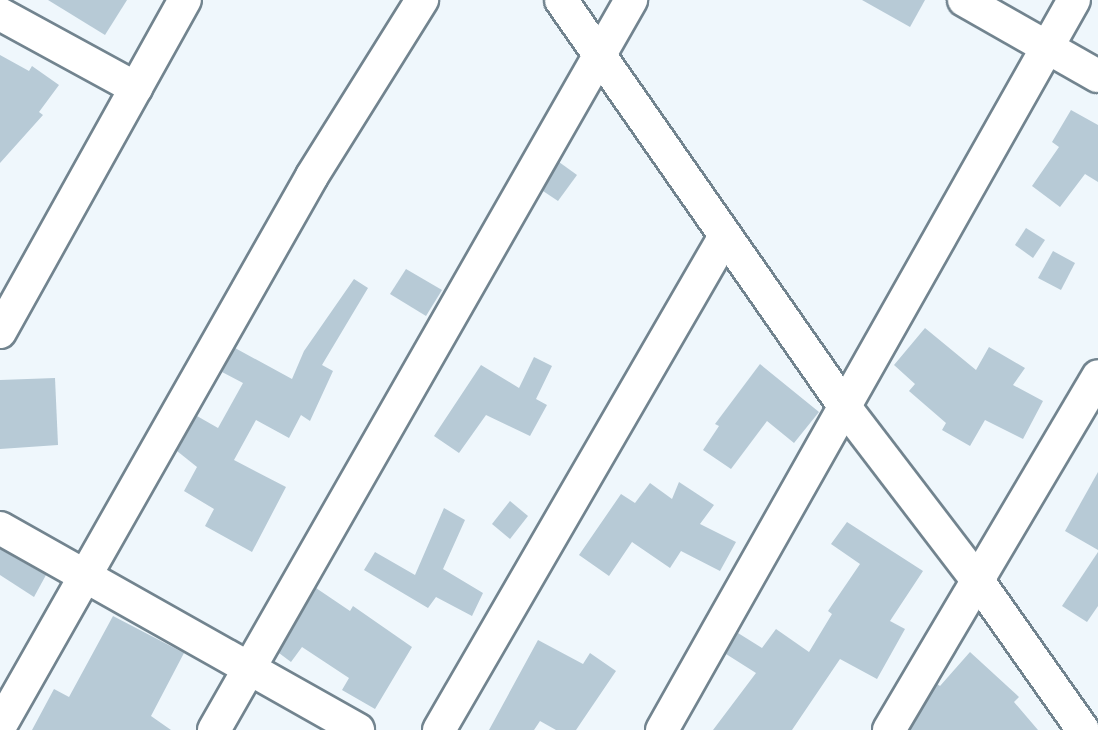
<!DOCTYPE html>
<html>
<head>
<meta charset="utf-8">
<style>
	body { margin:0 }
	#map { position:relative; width:1098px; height:730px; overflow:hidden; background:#eff7fc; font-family:Figtree,sans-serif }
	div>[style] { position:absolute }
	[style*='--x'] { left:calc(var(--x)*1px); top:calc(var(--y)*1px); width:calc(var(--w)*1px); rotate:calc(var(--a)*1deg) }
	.building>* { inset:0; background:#b7cad6 }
	.roads { filter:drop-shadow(2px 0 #72848f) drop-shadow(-2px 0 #72848f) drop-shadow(0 2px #72848f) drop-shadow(0 -2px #72848f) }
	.minor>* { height:32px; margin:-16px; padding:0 16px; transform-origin:16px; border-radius:16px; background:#fff }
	span { translate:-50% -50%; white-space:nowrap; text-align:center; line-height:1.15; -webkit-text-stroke:7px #fff; paint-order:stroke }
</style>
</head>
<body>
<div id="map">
	<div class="building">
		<div style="clip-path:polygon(48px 0,127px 0,105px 35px)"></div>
		<div style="clip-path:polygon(862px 0,925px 0,910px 27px)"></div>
		<div style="clip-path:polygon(0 55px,29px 71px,32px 66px,59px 85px,39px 112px,43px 115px,0 163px)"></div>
		<div style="clip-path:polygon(1071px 110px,1098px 125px,1098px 182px,1085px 174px,1060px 207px,1032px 186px,1059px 147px,1052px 142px)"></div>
		<div style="clip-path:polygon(559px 162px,577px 175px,558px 201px,543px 191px)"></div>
		<div style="clip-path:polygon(1026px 228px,1045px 240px,1033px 258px,1015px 245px)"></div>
		<div style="clip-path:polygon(1053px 251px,1075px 263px,1061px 290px,1038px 278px)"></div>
		<div style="clip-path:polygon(406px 269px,442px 290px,426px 316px,390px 294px)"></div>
		<div style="clip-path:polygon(354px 279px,368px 288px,322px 365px,333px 371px,310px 421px,301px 415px,289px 438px,256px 420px,234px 460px,286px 487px,252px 552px,205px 526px,214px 509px,184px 491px,197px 467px,177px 451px,197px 416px,218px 428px,243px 383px,222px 372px,235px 348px,292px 379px,304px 351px)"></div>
		<div style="clip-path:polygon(925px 328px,976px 370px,989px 347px,1025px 368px,1013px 385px,1043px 401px,1023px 439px,985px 420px,970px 446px,942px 430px,946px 423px,909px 391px,915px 384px,894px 365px)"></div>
		<div style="clip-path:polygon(534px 357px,552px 366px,536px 399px,547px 405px,530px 436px,486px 415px,459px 453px,434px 436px,481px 365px,519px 388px)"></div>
		<div style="clip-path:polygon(760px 364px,819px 412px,794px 443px,767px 421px,731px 469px,703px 450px,719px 426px,715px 424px)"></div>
		<div style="clip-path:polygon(55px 378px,58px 445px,0 449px,0 380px)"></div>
		<div style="clip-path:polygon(1098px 472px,1098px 550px,1065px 531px)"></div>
		<div style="clip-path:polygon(679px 482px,714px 505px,700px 524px,736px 542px,720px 571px,681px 551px,670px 568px,632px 542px,609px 576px,579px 555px,621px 494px,635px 503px,650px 483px,672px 499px)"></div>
		<div style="clip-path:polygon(510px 501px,528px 516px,510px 539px,492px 524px)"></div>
		<div style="clip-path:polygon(444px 508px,465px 520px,443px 569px,483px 593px,472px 616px,436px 597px,428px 608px,364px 570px,375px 552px,415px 575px)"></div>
		<div style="clip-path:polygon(847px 522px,923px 571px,890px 621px,905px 629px,877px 679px,840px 659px,792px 730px,713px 730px,756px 673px,726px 654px,738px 633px,762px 648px,776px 629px,809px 652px,832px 614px,828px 611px,860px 564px,831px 544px)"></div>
		<div style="clip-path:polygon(0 549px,46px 575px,34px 597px,0 575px)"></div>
		<div style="clip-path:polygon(1098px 552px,1098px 606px,1087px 622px,1062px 606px)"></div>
		<div style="clip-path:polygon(316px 588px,350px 611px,353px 606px,412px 647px,375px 709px,342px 690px,349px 678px,302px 647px,291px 662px,279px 653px)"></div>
		<div style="clip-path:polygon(113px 616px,184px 653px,151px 716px,171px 730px,32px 730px,54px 689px,69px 697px)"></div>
		<div style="clip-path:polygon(538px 640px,583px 664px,590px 653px,616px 671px,576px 730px,556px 730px,540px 721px,534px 730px,489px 730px)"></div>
		<div style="clip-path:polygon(970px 652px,1019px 697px,1014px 702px,1038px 730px,910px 730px,937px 684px,940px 686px)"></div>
	</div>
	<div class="roads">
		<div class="minor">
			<div style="--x:561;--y:0;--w:495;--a:55.1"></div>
			<div style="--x:844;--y:406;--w:220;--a:52.6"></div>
			<div style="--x:978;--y:581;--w:182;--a:54.8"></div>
			<div style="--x:964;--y:0;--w:154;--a:29.6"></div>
			<div style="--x:0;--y:14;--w:155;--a:28.6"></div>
			<div style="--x:0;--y:332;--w:380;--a:-60.9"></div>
			<div style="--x:0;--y:528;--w:411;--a:29.4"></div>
			<div style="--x:0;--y:726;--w:632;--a:-60.43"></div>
			<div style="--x:312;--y:176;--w:208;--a:-58"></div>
			<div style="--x:214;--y:730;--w:841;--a:-60.26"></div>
			<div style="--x:439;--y:730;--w:571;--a:-59.93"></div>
			<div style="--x:662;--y:730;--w:838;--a:-60.56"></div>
			<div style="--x:889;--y:730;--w:411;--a:-59.4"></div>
		</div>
	</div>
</div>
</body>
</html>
